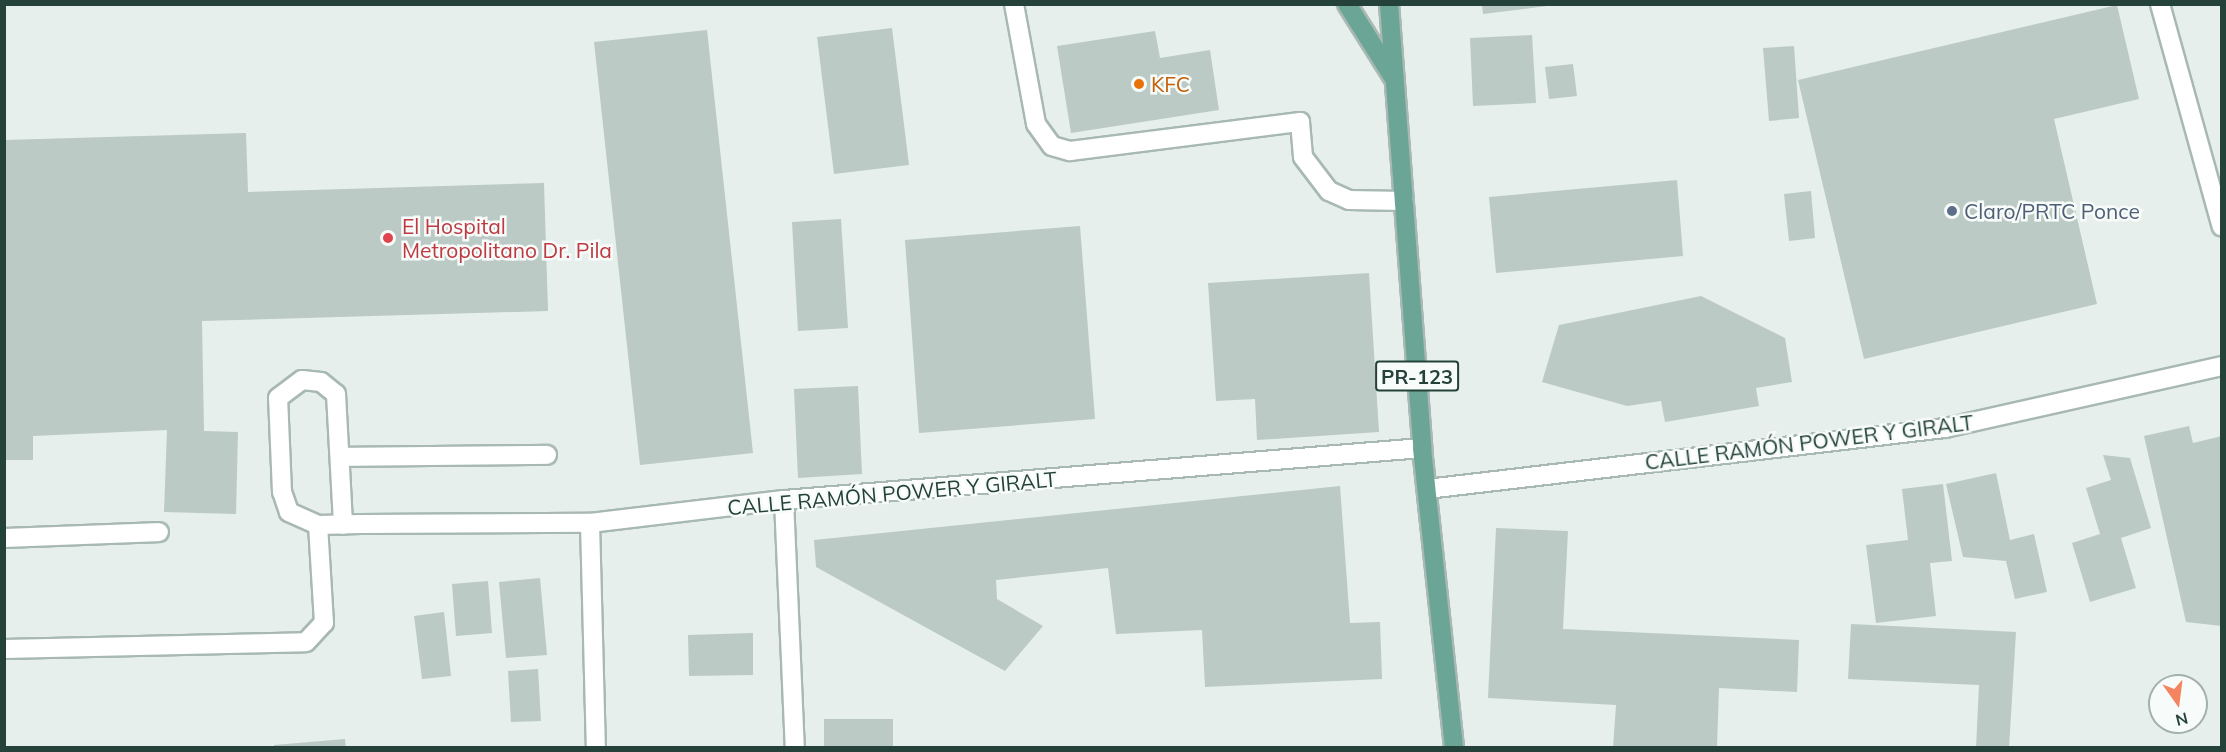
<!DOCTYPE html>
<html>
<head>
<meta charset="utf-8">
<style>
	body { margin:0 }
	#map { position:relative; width:2226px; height:752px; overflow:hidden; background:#e6efeb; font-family:Mulish,sans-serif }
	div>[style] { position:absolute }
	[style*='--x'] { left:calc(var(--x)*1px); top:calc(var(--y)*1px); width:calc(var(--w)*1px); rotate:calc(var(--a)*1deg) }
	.building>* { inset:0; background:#bbcac4 }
	.roads { filter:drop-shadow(2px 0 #a8b8b2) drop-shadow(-2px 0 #a8b8b2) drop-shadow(0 2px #a8b8b2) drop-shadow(0 -2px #a8b8b2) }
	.service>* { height:18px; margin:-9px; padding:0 9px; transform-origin:9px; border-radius:9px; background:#fff }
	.minor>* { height:18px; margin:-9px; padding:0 9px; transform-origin:9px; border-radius:9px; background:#fff }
	.primary>* { height:18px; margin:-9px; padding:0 9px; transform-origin:9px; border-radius:9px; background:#6aa596 }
	.dots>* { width:16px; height:16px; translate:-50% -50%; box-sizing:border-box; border:3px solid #f7fbf9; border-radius:50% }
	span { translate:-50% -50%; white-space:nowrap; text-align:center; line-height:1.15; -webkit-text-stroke:5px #f7fbf9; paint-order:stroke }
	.shield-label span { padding:2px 4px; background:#f7fbf9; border:2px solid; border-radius:4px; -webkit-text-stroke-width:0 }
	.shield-label { font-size:20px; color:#24423a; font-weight:700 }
	.food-label { font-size:21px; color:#c56008 }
	.left { translate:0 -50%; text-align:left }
	.service-label { font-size:21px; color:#4e5e75 }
	.health-label { font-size:21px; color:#be3a42 }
	.street-label { font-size:21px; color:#24423a }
	.frame { position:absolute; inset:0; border:6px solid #24423a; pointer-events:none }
	.north { position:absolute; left:2148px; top:674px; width:60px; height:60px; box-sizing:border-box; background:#f7fbf9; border:2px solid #a3b1ad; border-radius:50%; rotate:166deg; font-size:16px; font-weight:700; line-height:24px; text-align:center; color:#24423a }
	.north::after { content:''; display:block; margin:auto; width:21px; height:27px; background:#f4845f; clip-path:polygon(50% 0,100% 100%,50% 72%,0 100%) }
</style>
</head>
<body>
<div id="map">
	<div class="building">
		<div style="clip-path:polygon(1482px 4px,1547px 4px,1547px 6px,1483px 14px)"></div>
		<div style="clip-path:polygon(2117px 5px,2139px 99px,2054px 119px,2097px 304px,1864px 359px,1798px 80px)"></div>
		<div style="clip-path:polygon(892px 28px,909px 165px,834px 174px,817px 37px)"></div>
		<div style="clip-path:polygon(707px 30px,753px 453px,640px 465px,594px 42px)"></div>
		<div style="clip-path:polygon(1155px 31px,1160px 58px,1210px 50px,1219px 110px,1071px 133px,1057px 46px)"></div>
		<div style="clip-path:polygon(1532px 35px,1536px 103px,1473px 106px,1470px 38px)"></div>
		<div style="clip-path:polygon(1794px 46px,1799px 118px,1769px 121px,1763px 48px)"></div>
		<div style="clip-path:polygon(1573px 64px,1577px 96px,1549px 99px,1545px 67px)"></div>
		<div style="clip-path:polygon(246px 133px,248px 192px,544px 183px,548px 311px,202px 321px,204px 431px,238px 432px,236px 514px,164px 512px,167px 430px,33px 436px,33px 460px,4px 460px,4px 140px)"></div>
		<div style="clip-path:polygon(1677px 180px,1683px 256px,1496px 273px,1489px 197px)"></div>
		<div style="clip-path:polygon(1811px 191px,1815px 238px,1789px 241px,1784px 194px)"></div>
		<div style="clip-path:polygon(841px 219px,848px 328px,798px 331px,792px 222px)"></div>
		<div style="clip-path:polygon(1080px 226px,1095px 419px,919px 433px,905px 240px)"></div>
		<div style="clip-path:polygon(1369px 273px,1379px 432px,1257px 440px,1255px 399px,1216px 401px,1208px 283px)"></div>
		<div style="clip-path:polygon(1701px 296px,1785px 338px,1792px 382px,1756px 388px,1759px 406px,1665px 422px,1661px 401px,1627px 406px,1542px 382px,1559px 325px)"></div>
		<div style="clip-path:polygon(858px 386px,862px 474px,798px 478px,794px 389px)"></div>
		<div style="clip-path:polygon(2189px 426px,2193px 443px,2222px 436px,2222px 626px,2186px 622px,2144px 436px)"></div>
		<div style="clip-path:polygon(2103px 455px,2130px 458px,2151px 528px,2121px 538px,2136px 588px,2090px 602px,2072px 543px,2100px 534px,2086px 488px,2111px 480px)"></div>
		<div style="clip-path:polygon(1996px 473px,2010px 540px,2034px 534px,2047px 592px,2015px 599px,2006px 561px,1963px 557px,1946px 484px)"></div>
		<div style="clip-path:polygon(1943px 484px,1952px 561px,1930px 563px,1936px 616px,1876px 623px,1866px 545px,1908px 540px,1902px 489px)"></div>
		<div style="clip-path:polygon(1340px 486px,1350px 623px,1380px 622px,1382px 679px,1205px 687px,1202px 630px,1116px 634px,1108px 568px,996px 580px,997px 599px,1043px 626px,1005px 671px,816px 567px,814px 540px)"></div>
		<div style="clip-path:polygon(1496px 528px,1568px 531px,1563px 629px,1799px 640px,1797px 692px,1719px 688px,1717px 748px,1613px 748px,1616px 705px,1488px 698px)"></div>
		<div style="clip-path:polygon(540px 578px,547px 655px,506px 658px,499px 582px)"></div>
		<div style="clip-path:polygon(488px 581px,492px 633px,456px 636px,452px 584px)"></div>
		<div style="clip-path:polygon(444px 612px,451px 676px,422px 679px,414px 616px)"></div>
		<div style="clip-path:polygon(1851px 624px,2016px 632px,2009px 748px,1976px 748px,1979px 685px,1848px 679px)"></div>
		<div style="clip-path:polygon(753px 633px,753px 675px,689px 676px,688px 635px)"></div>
		<div style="clip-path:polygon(538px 669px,541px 721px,511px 722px,508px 671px)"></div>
		<div style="clip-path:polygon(824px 719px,893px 719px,893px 748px,824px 748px)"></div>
		<div style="clip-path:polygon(345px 739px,346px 748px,274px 748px,274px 745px)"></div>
	</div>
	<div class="roads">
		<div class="service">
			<div style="--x:1014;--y:4;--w:122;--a:79.6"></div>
			<div style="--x:1036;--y:124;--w:27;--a:54"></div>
			<div style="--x:1052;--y:146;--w:19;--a:16"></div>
			<div style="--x:1070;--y:151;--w:232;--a:-7.2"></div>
			<div style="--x:1300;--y:122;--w:35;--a:85"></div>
			<div style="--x:1303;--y:157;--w:43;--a:52.6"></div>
			<div style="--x:1329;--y:191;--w:22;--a:24"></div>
			<div style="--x:1349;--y:200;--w:55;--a:1"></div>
			<div style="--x:340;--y:457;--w:207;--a:-0.6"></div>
			<div style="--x:318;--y:525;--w:32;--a:-156"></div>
			<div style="--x:289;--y:512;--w:21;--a:-109"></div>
			<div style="--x:282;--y:492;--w:94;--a:-92.4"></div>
			<div style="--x:278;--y:398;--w:30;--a:-37"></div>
			<div style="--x:302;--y:380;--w:19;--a:6"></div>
			<div style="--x:321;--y:382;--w:19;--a:39"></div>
			<div style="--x:336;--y:394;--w:131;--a:86.9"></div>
			<div style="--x:4;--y:538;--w:155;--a:-2.2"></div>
			<div style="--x:4;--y:649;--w:302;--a:-1.3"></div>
			<div style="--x:306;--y:642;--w:26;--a:-47"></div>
			<div style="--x:324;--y:623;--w:98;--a:-93.5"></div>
			<div style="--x:318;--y:525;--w:43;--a:-1.3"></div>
		</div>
		<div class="minor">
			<div style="--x:2160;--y:4;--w:231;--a:74.5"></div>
			<div style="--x:1427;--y:489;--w:522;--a:-6.72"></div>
			<div style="--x:1945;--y:428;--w:284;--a:-12.6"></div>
			<div style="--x:784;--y:500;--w:248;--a:87.5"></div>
			<div style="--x:590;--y:523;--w:225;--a:88.5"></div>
			<div style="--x:361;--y:524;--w:229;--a:-0.3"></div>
			<div style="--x:590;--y:523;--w:195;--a:-6.8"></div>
			<div style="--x:784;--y:500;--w:640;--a:-4.66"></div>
		</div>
		<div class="primary">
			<div style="--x:1347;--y:4;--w:89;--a:57.9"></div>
			<div style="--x:1389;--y:4;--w:445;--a:85.7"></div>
			<div style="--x:1422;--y:448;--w:302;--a:83.9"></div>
		</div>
	</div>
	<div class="dots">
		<div style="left:1139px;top:84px;background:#e8710a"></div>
		<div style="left:1952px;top:211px;background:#5c6f8a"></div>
		<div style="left:388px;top:238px;background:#e0444e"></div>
	</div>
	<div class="shield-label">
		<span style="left:1417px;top:376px">PR-123</span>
	</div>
	<div class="food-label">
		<span class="left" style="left:1151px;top:84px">KFC</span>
	</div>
	<div class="service-label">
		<span class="left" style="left:1964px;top:211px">Claro/PRTC Ponce</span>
	</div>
	<div class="health-label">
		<span class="left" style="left:402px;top:238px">El Hospital<br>Metropolitano Dr. Pila</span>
	</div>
	<div class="street-label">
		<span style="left:1809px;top:442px;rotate:-7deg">CALLE RAMÓN POWER Y GIRALT</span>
		<span style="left:892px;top:493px;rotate:-5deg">CALLE RAMÓN POWER Y GIRALT</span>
	</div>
	<div class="frame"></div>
	<div class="north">N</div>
</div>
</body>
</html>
